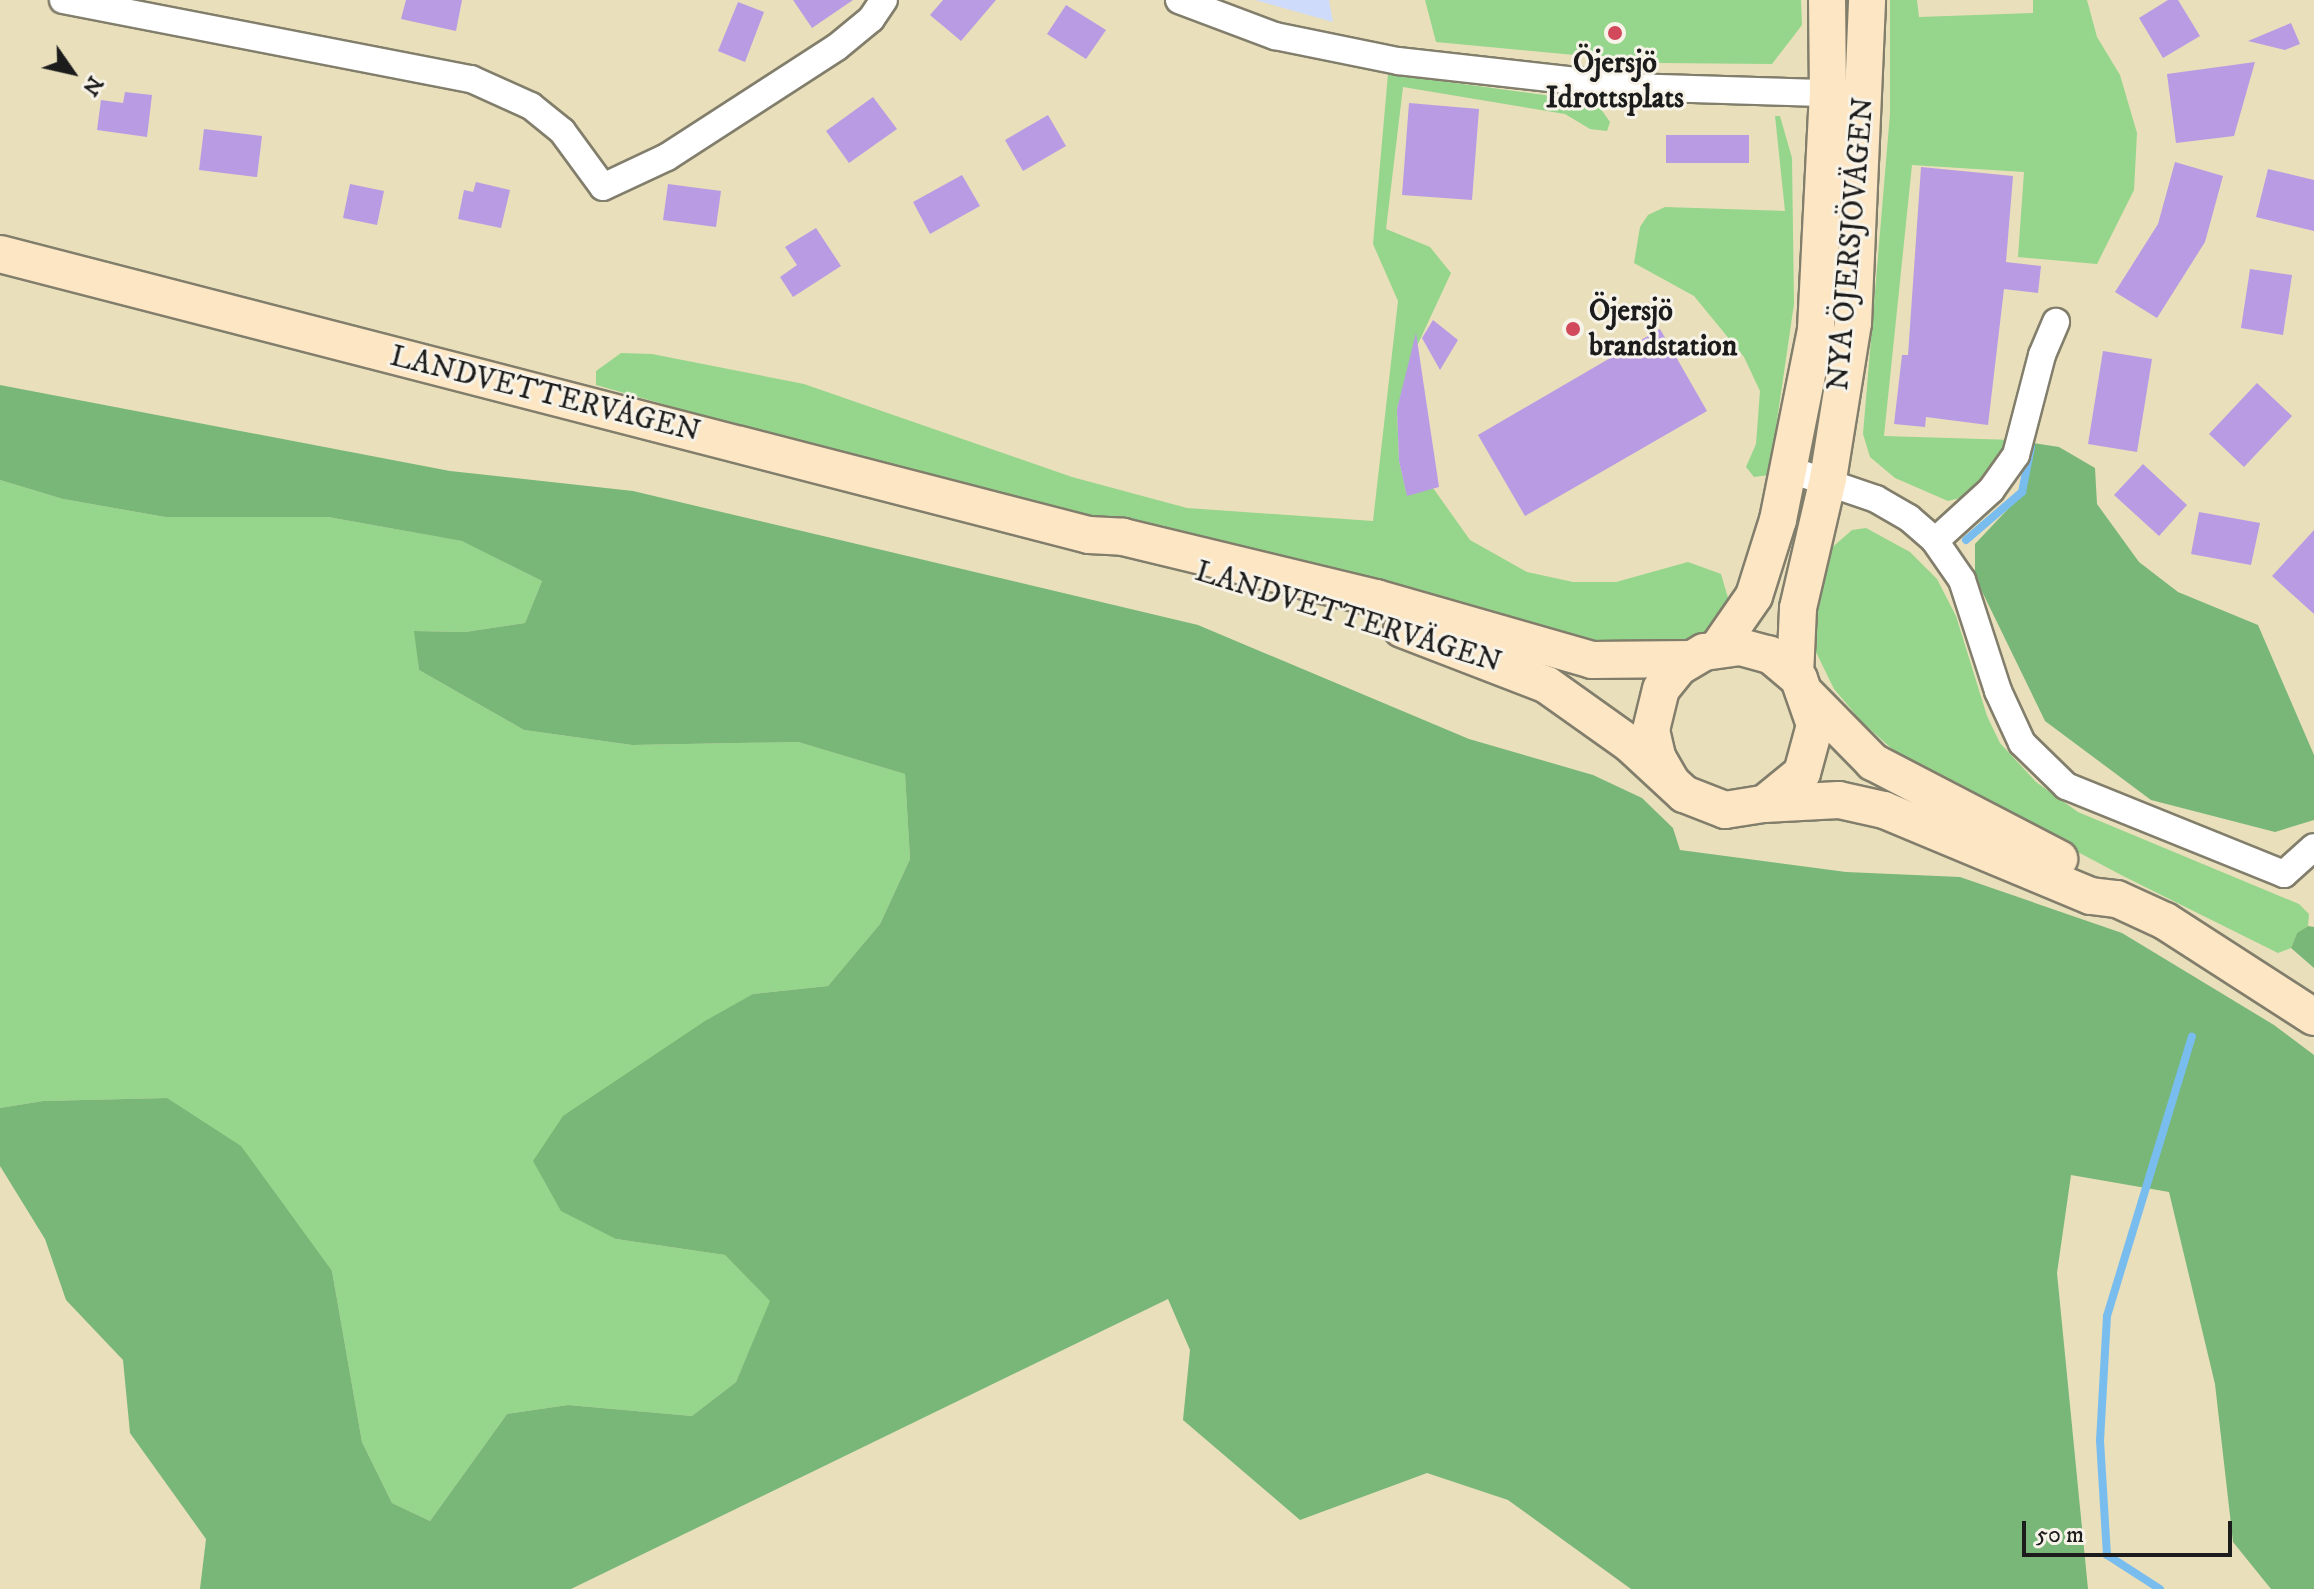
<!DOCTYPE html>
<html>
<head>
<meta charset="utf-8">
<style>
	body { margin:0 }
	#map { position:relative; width:2314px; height:1589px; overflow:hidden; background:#e9dfbb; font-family:"IM FELL DW Pica",serif }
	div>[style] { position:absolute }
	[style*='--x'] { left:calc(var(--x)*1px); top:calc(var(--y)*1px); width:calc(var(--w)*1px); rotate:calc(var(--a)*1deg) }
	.built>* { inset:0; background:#cedbfa }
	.green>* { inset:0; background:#95d68c }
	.forest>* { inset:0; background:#78b778 }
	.stream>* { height:8px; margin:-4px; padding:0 4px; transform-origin:4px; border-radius:4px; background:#79bdef }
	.building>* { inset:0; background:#b99be4 }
	.roads { filter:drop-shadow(2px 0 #827e6c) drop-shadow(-2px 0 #827e6c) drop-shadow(0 2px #827e6c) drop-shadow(0 -2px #827e6c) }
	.street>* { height:26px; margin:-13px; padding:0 13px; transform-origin:13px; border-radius:13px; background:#fff }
	.secondary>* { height:36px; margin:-18px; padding:0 18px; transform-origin:18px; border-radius:18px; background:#fce6c4 }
	.dots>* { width:22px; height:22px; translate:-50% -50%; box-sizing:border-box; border:4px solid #f7f3e8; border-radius:50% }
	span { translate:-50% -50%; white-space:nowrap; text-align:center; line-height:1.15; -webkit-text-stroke:6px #f7f3e8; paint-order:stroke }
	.poi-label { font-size:30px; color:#1c1c1c; font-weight:700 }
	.left { translate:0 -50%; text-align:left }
	.street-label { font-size:30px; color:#1c1c1c }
	.north { position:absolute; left:32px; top:32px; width:80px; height:80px; -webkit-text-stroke:6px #f7f3e8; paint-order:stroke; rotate:124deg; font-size:22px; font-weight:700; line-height:32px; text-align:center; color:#1c1c1c }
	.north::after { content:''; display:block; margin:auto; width:28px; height:36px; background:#1c1c1c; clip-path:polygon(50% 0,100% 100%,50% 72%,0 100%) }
	.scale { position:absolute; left:2022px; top:1521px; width:210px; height:36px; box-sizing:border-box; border:4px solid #1c1c1c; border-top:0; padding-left:10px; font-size:24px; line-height:28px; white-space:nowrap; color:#1c1c1c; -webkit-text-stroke:6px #f7f3e8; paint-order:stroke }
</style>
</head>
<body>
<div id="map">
	<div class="built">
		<div style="clip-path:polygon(1255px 0,1329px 0,1333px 22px)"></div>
	</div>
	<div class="green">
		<div style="clip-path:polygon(1425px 0,1801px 0,1802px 25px,1772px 64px,1660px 63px,1436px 42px)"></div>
		<div style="clip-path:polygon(1890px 0,1917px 0,1919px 17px,2033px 13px,2033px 0,2087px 0,2097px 37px,2120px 75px,2137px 133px,2134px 190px,2097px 264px,2018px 257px,2024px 172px,1912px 165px,1884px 436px,2014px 440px,1996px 468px,1964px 497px,1948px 501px,1895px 478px,1870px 457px,1863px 434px,1890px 114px)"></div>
		<div style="clip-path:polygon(1388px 74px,1596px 102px,1610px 122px,1607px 131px,1590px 129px,1565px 114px,1403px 87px,1386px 229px,1430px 247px,1451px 273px,1417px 346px,1397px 409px,1399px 461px,1407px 495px,1433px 488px,1470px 540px,1527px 572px,1573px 582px,1616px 582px,1688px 562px,1721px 574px,1731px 608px,1724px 621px,1693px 644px,1641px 652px,938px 482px,596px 385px,596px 371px,621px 353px,652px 354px,804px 384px,1072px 477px,1187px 508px,1373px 521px,1398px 301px,1373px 244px)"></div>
		<div style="clip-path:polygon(1775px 116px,1780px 116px,1792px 158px,1794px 304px,1769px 475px,1754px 477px,1746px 467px,1756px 444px,1760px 391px,1744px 357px,1694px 296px,1634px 263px,1640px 227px,1648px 215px,1665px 207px,1785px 211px)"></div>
		<div style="clip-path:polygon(0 480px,63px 499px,165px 517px,328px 517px,463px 541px,542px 581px,525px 623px,465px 632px,415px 631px,419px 670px,524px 730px,632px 745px,798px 742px,905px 774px,910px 859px,880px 924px,828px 986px,753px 994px,616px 1239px,725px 1255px,771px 1301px,736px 1382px,692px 1416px,568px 1405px,507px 1414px,430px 1521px,392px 1503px,362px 1442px,332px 1271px,167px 1098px,43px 1101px,0 1108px)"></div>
		<div style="clip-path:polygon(1866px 528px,1910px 552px,1937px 579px,1956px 616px,1987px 716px,2000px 743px,2036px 782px,2078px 812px,2299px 904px,2309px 914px,2308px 926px,2297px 933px,2291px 948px,2278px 953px,2125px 877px,1944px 781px,1892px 749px,1862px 722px,1834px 689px,1814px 648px,1813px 598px,1828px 551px,1852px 530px)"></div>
	</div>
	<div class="forest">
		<div style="clip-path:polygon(0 385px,450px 471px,633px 491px,1198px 625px,1469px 739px,1593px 775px,1642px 798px,1673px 828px,1680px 850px,1846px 872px,1960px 877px,2122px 933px,2274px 1025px,2314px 1055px,2314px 1589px,2271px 1589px,2233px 1542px,2215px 1384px,2169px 1192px,2071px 1175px,2057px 1273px,2088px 1589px,1631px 1589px,1508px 1500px,1427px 1473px,1300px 1520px,1183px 1420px,1190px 1350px,1168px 1299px,571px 1589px,200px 1589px,206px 1539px,130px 1433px,123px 1360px,66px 1300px,45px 1239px,0 1166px,0 1108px,43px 1101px,167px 1098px,241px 1146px,332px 1271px,362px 1442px,392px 1503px,430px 1521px,507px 1414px,568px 1405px,692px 1416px,736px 1382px,770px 1301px,725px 1255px,616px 1239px,561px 1211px,533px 1161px,563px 1116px,705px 1021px,753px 994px,828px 986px,880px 924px,910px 859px,905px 774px,798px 742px,632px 745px,524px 730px,419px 670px,414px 631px,465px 632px,525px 623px,542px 581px,462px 541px,328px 517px,165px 517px,63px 499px,0 480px)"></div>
		<div style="clip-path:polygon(2033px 443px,2059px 447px,2095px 468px,2097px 504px,2139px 562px,2178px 592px,2258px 625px,2314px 755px,2314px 820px,2275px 832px,2151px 800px,2045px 721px,1975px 577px,1975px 544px,2023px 493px)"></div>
		<div style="clip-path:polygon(2308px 926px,2314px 927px,2314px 968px,2291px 948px,2297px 933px)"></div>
	</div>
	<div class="stream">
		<div style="--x:1966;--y:540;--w:74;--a:-40.6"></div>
		<div style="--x:2022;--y:492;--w:46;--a:-78.7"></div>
		<div style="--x:2160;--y:1589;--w:63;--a:-147.3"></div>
		<div style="--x:2107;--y:1555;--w:114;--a:-93.5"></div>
		<div style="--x:2100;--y:1441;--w:125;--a:-86.8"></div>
		<div style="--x:2107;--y:1316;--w:292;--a:-73.1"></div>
	</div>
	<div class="building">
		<div style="clip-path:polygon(406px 0,462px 0,456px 31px,401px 19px)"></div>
		<div style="clip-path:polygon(793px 0,853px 0,812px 28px)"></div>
		<div style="clip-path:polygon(943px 0,996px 0,961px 41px,930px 15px)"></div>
		<div style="clip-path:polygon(2168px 0,2178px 0,2200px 36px,2163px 58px,2139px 18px)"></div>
		<div style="clip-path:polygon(738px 2px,764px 12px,745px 62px,718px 51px)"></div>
		<div style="clip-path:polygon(1066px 5px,1106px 30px,1086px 59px,1047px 34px)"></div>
		<div style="clip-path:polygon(2291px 23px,2300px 44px,2285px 50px,2248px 41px)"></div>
		<div style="clip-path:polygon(2255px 62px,2234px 136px,2176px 143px,2167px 74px)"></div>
		<div style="clip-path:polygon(125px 92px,152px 95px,147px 137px,97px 130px,101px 100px,123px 103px)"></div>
		<div style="clip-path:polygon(873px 97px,897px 129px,849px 163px,826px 131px)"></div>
		<div style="clip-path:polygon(1409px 103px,1479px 109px,1472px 200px,1402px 195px)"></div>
		<div style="clip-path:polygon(1048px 115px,1066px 146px,1023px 171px,1005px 140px)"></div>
		<div style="clip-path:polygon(204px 129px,262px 136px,257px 177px,199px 170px)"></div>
		<div style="clip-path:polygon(1666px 135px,1749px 135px,1749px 163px,1666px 163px)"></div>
		<div style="clip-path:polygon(2175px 162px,2223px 176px,2205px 242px,2157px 318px,2115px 292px,2158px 224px)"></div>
		<div style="clip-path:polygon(1921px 167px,2013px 176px,2006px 262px,2041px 266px,2038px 293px,2004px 289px,1988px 425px,1926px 417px,1925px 427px,1894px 424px,1902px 355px,1908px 355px)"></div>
		<div style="clip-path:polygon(2268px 169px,2314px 180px,2314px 231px,2256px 217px)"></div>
		<div style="clip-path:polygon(962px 175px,980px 206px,930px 234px,913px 202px)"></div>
		<div style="clip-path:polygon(476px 182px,510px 190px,501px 228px,458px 219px,464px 190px,473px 192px)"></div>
		<div style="clip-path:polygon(350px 184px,384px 191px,377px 225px,343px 218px)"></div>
		<div style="clip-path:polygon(668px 184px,721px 191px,716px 227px,663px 220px)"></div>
		<div style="clip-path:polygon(816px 228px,841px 266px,793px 297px,780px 277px,797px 265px,785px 247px)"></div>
		<div style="clip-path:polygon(2250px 269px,2292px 275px,2283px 335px,2241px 328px)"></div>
		<div style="clip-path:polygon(1433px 320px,1458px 340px,1440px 370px,1422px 338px)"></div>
		<div style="clip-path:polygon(1660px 329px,1707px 411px,1525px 516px,1478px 435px)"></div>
		<div style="clip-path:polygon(1416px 333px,1439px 487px,1407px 496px,1399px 461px,1397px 409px)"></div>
		<div style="clip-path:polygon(2103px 351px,2152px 359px,2137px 452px,2088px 444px)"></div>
		<div style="clip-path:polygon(2257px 383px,2292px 416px,2244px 467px,2209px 434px)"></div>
		<div style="clip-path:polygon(2143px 464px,2187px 505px,2159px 536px,2114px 495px)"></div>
		<div style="clip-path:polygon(2199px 512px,2260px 523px,2251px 565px,2191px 554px)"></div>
		<div style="clip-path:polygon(2314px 530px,2314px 614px,2272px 576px)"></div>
	</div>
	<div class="roads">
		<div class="street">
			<div style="--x:63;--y:0;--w:416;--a:11"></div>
			<div style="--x:471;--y:79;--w:66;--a:24.2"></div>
			<div style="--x:531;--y:106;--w:40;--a:39"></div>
			<div style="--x:562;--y:131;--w:69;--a:53.8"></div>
			<div style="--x:603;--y:187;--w:71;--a:-25.1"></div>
			<div style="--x:667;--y:157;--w:202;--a:-32.9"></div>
			<div style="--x:837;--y:47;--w:44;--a:-39.5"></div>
			<div style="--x:871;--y:19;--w:23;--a:-56"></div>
			<div style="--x:1179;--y:0;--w:103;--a:20.6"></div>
			<div style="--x:1275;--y:36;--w:126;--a:11.5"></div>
			<div style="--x:1398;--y:61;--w:231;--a:6.4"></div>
			<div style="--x:1628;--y:87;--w:217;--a:1.8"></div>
			<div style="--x:1791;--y:470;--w:90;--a:18.8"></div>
			<div style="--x:1876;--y:499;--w:38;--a:30"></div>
			<div style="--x:1909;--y:518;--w:35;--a:41"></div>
			<div style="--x:1935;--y:541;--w:47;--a:55.3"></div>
			<div style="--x:1962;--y:580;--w:117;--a:72"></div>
			<div style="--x:1998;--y:691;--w:57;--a:65.2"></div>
			<div style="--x:2022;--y:743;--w:62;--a:44.3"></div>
			<div style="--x:2066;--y:786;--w:235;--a:22"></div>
			<div style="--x:2284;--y:874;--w:40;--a:-42"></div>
			<div style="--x:1935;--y:541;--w:76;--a:-42.3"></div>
			<div style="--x:1991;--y:490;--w:43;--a:-54.5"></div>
			<div style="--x:2016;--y:455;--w:103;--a:-75.4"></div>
			<div style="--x:2042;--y:355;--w:36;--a:-67"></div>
		</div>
		<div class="secondary">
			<div style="--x:0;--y:254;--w:1125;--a:14.47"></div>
			<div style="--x:1089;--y:535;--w:34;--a:3"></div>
			<div style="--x:1123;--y:537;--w:260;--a:13.6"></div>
			<div style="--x:1376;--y:598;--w:225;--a:16"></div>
			<div style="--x:1592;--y:660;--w:98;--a:-0.6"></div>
			<div style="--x:1402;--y:629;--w:155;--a:21.1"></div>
			<div style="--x:1547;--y:685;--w:102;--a:35.4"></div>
			<div style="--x:1630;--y:744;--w:74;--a:42.8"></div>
			<div style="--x:1684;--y:794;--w:44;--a:21.3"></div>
			<div style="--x:1725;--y:810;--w:39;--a:-9"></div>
			<div style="--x:1764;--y:804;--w:49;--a:-39.2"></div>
			<div style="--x:1802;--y:773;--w:50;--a:-74.8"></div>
			<div style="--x:1815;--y:725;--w:49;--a:-109.2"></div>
			<div style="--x:1799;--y:679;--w:38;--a:-140"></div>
			<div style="--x:1770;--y:655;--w:31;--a:-165"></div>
			<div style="--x:1740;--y:647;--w:36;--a:172"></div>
			<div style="--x:1704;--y:652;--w:29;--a:149"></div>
			<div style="--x:1679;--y:667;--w:28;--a:129"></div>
			<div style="--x:1661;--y:689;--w:42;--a:103.7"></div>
			<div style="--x:1651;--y:730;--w:28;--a:77"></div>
			<div style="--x:1657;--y:757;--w:28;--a:60"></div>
			<div style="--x:1718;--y:648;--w:63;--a:-55.3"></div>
			<div style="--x:1754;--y:596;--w:80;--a:-72.5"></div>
			<div style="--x:1778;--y:520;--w:195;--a:-78.7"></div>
			<div style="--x:1816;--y:329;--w:235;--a:-87.1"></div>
			<div style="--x:1828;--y:94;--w:94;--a:-90.6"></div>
			<div style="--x:1795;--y:675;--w:67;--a:-87.4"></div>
			<div style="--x:1798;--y:608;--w:132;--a:-76.9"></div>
			<div style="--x:1828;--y:479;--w:158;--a:-80.9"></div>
			<div style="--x:1853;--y:323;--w:323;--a:-87.5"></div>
			<div style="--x:1808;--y:696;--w:93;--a:45.4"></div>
			<div style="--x:1873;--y:762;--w:210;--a:27.5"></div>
			<div style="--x:1764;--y:804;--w:75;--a:-3.1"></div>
			<div style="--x:1839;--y:800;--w:46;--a:12.5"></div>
			<div style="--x:1884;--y:810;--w:224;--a:22.6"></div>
			<div style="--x:2091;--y:896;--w:26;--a:7"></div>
			<div style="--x:2117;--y:899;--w:53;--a:24.6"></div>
			<div style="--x:2165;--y:921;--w:177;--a:32.8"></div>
		</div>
	</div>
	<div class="dots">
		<div style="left:1615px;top:33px;background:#d1495b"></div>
		<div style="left:1573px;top:329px;background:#d1495b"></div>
	</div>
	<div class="poi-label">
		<span style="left:1615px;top:81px">Öjersjö<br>Idrottsplats</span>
		<span class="left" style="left:1589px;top:329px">Öjersjö<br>brandstation</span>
	</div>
	<div class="street-label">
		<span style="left:1852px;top:244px;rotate:-85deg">NYA ÖJERSJÖVÄGEN</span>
		<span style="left:545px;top:395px;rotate:14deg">LANDVETTERVÄGEN</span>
		<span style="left:1348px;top:618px;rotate:17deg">LANDVETTERVÄGEN</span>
	</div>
	<div class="north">N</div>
	<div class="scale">50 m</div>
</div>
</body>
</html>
